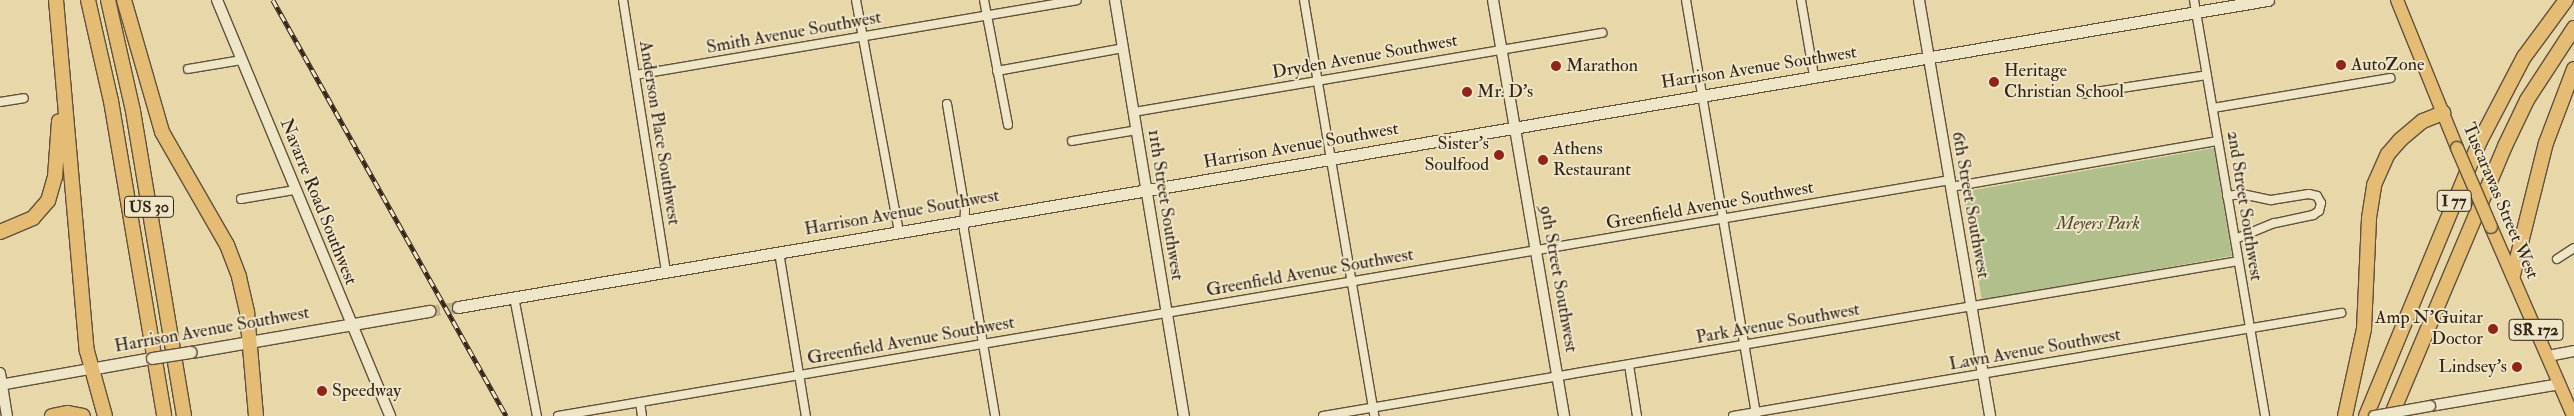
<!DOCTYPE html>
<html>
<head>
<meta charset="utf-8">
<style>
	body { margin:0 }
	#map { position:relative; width:2574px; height:416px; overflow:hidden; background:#e7d7a9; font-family:"IM FELL Double Pica",serif }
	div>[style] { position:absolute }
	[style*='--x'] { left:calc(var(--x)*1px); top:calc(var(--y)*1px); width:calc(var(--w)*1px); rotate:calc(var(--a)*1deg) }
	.green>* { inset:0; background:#b0bf8c }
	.secondary-tunnel>* { height:11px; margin-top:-5.5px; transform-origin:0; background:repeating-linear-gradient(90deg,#c3b38c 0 11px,transparent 0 16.5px) }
	.roads { filter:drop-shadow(1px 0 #61503d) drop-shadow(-1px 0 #61503d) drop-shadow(0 1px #61503d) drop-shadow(0 -1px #61503d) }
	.minor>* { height:8px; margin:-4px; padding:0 4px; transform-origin:4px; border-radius:4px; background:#efe5c7 }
	.tertiary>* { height:10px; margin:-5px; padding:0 5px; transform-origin:5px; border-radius:5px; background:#efe5c7 }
	.secondary>* { height:11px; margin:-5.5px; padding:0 5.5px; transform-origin:5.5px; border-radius:5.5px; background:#efe5c7 }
	.primary>* { height:12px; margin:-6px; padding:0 6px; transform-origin:6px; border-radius:6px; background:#e4bc74 }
	.motorway>* { height:14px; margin:-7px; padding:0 7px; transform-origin:7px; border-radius:7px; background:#e4bc74 }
	.rail>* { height:4.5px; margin-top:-2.25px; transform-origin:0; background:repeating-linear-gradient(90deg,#efe5c7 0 8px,#342319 0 16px); box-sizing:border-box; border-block:1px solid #342319 }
	.bridges { filter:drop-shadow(1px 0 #61503d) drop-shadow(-1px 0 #61503d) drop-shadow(0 1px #61503d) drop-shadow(0 -1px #61503d) }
	.tertiary-bridge>* { height:10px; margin:-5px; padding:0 5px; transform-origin:5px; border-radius:5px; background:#efe5c7 }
	.secondary-bridge>* { height:11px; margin:-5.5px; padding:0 5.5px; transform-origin:5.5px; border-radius:5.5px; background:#efe5c7 }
	.primary-bridge>* { height:12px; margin:-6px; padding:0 6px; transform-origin:6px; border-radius:6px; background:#e4bc74 }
	.dots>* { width:14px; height:14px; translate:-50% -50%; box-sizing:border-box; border:2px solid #efe5c7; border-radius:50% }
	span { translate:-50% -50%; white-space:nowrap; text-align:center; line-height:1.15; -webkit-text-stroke:4px #efe5c7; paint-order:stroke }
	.shield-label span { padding:1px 4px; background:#efe5c7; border:1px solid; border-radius:4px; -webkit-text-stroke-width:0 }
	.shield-label { font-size:16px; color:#342319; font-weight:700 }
	.street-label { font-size:18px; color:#342319 }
	.poi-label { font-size:18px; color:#342319 }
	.left { translate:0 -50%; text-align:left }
	.right { translate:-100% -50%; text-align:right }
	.park-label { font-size:18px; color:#534a36; font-style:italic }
</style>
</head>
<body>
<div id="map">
	<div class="green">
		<div style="clip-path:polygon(2214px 148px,2232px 256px,1982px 300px,1963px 192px)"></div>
	</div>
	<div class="secondary-tunnel">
		<div style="--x:429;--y:311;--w:29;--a:-8"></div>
	</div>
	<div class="roads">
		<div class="minor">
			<div style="--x:623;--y:0;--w:274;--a:81"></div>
			<div style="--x:856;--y:0;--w:235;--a:79.5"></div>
			<div style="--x:984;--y:0;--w:127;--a:79.1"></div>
			<div style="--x:1304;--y:0;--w:422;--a:80.4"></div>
			<div style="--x:1686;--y:0;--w:422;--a:80.4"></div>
			<div style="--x:1801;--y:0;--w:77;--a:80.3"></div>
			<div style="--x:2194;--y:0;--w:422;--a:80.3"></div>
			<div style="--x:188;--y:69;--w:55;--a:-9.5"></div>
			<div style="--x:997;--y:71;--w:128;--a:-10.3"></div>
			<div style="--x:635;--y:75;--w:448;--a:-9.6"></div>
			<div style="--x:2082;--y:94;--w:126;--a:-8.6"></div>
			<div style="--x:0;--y:102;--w:24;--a:-9"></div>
			<div style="--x:947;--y:104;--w:108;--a:80.4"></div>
			<div style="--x:965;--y:210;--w:20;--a:93"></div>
			<div style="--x:964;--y:230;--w:189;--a:80.5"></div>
			<div style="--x:2213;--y:108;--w:180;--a:-9.6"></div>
			<div style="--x:1134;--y:112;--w:475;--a:-9.6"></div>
			<div style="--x:1072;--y:141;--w:66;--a:-9.6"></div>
			<div style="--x:1951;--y:187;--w:271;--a:-9.8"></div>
			<div style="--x:2227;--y:196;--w:15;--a:-8"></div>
			<div style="--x:2242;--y:194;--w:30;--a:12"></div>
			<div style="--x:2271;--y:200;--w:38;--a:-9"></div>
			<div style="--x:2309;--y:194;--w:8;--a:14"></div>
			<div style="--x:2317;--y:196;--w:8;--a:60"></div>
			<div style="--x:2321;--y:203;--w:8;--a:104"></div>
			<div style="--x:2319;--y:211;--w:7;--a:146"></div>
			<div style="--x:2313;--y:215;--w:40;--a:168"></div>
			<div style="--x:2274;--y:223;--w:42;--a:157.7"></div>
			<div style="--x:241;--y:199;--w:55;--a:-9.5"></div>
			<div style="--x:779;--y:252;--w:166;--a:80.7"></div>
			<div style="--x:2557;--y:259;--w:20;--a:-33"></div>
			<div style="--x:514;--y:297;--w:121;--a:79.1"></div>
			<div style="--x:1629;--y:365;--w:52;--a:81.1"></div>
			<div style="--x:640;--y:402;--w:14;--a:82"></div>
			<div style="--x:558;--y:416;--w:1412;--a:-9.62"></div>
			<div style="--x:1323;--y:416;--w:928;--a:-9.61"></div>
			<div style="--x:1733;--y:416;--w:617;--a:-9.62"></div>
		</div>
		<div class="tertiary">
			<div style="--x:217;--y:0;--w:451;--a:67.4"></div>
			<div style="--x:1115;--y:0;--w:422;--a:80.6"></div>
			<div style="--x:1493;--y:0;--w:422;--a:80.3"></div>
			<div style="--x:1919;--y:0;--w:422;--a:80.3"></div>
			<div style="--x:2548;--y:356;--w:26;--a:-11"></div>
			<div style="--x:0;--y:373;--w:44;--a:80.8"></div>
			<div style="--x:0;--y:385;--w:91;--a:-10.1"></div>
			<div style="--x:2430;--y:406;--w:132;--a:-9.6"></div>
		</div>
		<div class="secondary">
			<div style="--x:458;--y:307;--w:1836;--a:-9.63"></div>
			<div style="--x:191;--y:352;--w:242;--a:-9.8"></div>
			<div style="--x:90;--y:369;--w:63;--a:-10.1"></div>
		</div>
		<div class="primary">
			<div style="--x:2397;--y:0;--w:160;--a:67.9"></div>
			<div style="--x:2491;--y:227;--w:206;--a:66.5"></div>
		</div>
		<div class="motorway">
			<div style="--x:56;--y:0;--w:352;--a:85"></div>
			<div style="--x:87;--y:351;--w:67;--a:74.5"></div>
			<div style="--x:88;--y:0;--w:104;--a:77.2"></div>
			<div style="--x:111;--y:101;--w:319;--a:80.4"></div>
			<div style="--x:108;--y:0;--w:114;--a:77.3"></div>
			<div style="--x:133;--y:111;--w:309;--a:80.5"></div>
			<div style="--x:124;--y:0;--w:137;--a:73.9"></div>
			<div style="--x:162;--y:132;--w:130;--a:60.1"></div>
			<div style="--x:227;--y:245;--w:34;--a:69"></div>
			<div style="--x:239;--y:277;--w:37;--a:77"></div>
			<div style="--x:247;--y:313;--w:103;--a:85"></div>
			<div style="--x:0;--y:232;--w:36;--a:-23"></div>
			<div style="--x:33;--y:218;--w:23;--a:-49"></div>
			<div style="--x:48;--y:201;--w:25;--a:-74"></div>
			<div style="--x:55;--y:177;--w:56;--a:-85.9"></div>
			<div style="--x:2513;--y:275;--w:136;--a:-76"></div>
			<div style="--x:2546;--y:143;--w:79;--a:-69.3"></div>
			<div style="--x:52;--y:416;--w:16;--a:-11"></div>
			<div style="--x:68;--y:413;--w:15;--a:11"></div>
			<div style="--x:2345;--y:416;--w:89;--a:-77.7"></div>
			<div style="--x:2364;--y:329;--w:111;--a:-87.4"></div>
			<div style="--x:2369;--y:218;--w:33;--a:-81"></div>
			<div style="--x:2374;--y:185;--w:34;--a:-66"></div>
			<div style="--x:2388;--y:154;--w:18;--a:-49"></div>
			<div style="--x:2400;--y:140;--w:30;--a:-40"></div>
			<div style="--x:2423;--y:121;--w:22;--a:-22"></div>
			<div style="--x:2366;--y:416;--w:298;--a:-67.5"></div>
			<div style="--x:2480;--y:141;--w:95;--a:-62.4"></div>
			<div style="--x:2524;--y:57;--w:71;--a:-53.6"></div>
			<div style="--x:2391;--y:416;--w:293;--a:-67.1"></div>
			<div style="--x:2505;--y:146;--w:51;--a:-64.4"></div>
			<div style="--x:2527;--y:100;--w:86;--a:-56.9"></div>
		</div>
	</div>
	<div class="rail">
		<div style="--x:273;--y:0;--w:477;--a:60.7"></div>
	</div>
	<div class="bridges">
		<div class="tertiary-bridge">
			<div style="--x:2374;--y:416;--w:57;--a:-10.1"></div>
		</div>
		<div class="secondary-bridge">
			<div style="--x:152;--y:358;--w:39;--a:-9"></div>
		</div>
		<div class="primary-bridge">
			<div style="--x:2457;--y:148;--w:86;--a:66.7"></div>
		</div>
	</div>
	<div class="dots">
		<div style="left:2341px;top:65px;background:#8f2418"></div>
		<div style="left:1556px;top:66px;background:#8f2418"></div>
		<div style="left:1994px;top:82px;background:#8f2418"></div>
		<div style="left:1467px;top:92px;background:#8f2418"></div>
		<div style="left:1499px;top:155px;background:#8f2418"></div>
		<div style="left:1543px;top:160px;background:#8f2418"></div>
		<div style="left:2493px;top:329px;background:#8f2418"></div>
		<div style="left:2517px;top:367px;background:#8f2418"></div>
		<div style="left:322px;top:391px;background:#8f2418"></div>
	</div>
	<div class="shield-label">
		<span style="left:2454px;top:201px">I 77</span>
		<span style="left:149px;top:207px">US 30</span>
		<span style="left:2536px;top:330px">SR 172</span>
	</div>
	<div class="street-label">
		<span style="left:794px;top:33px;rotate:-10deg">Smith Avenue Southwest</span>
		<span style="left:1365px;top:57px;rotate:-10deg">Dryden Avenue Southwest</span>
		<span style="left:1759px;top:68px;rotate:-9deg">Harrison Avenue Southwest</span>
		<span style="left:659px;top:133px;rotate:81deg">Anderson Place Southwest</span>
		<span style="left:1301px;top:146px;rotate:-10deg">Harrison Avenue Southwest</span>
		<span style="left:2500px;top:201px;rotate:67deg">Tuscarawas Street West</span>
		<span style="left:318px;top:202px;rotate:68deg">Navarre Road Southwest</span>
		<span style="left:1165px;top:205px;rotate:81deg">11th Street Southwest</span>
		<span style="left:1970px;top:205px;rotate:80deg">6th Street Southwest</span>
		<span style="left:1710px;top:206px;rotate:-10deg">Greenfield Avenue Southwest</span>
		<span style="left:2244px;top:206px;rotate:81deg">2nd Street Southwest</span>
		<span style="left:902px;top:213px;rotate:-10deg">Harrison Avenue Southwest</span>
		<span style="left:1310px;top:273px;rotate:-10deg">Greenfield Avenue Southwest</span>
		<span style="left:1558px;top:279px;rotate:80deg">9th Street Southwest</span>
		<span style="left:1778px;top:324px;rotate:-10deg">Park Avenue Southwest</span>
		<span style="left:212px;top:330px;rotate:-10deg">Harrison Avenue Southwest</span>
		<span style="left:911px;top:341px;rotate:-10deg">Greenfield Avenue Southwest</span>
		<span style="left:2035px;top:350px;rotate:-10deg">Lawn Avenue Southwest</span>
	</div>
	<div class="poi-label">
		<span class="left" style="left:2351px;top:65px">AutoZone</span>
		<span class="left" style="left:1566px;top:66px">Marathon</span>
		<span class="left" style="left:2004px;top:82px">Heritage<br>Christian School</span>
		<span class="left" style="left:1477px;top:92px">Mr. D's</span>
		<span class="right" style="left:1489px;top:155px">Sister's<br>Soulfood</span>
		<span class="left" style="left:1553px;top:160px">Athens<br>Restaurant</span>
		<span class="right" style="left:2483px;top:329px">Amp N'Guitar<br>Doctor</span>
		<span class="right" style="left:2507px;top:367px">Lindsey's</span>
		<span class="left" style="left:332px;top:391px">Speedway</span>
	</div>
	<div class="park-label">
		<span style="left:2098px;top:224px">Meyers Park</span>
	</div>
</div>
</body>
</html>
